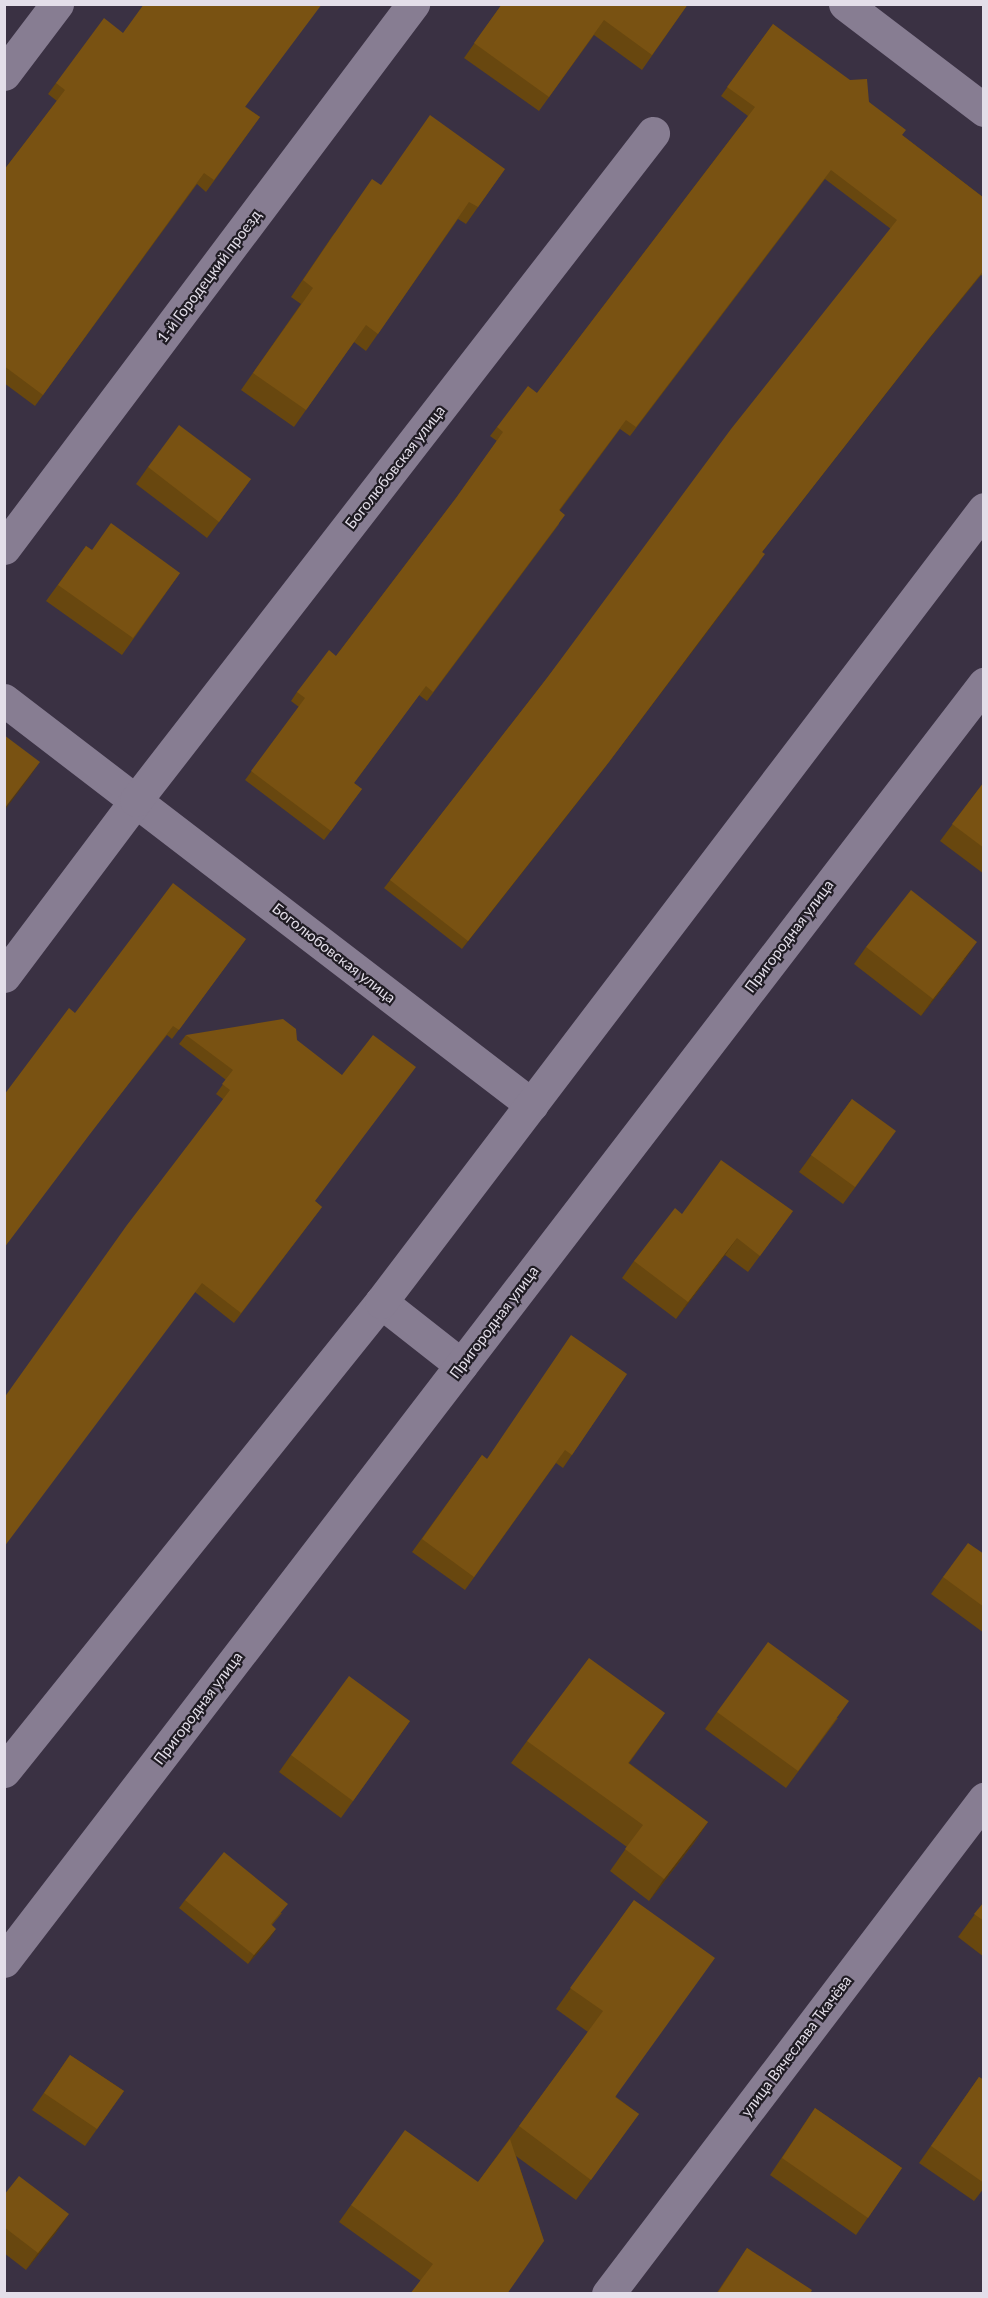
<!DOCTYPE html>
<html>
<head>
<meta charset="utf-8">
<style>
	body { margin:0 }
	#map { position:relative; width:988px; height:2298px; overflow:hidden; background:#3a3143; font-family:Lato,sans-serif }
	div>[style] { position:absolute }
	[style*='--x'] { left:calc(var(--x)*1px); top:calc(var(--y)*1px); width:calc(var(--w)*1px); rotate:calc(var(--a)*1deg) }
	.minor>* { height:33px; margin:-16.5px; padding:0 16.5px; transform-origin:16.5px; border-radius:16.5px; background:#877d92 }
	.wall>* { inset:0; background:#68470f }
	.shaded-wall>* { inset:0; background:#55390d }
	.building>* { inset:0; background:#795212 }
	span { translate:-50% -50%; white-space:nowrap; text-align:center; line-height:1.15; -webkit-text-stroke:4.5px #1f1b23; paint-order:stroke }
	.street-label { font-size:15px; color:#e3dee9 }
	.frame { position:absolute; inset:0; border:6px solid #e3dee9; pointer-events:none }
</style>
</head>
<body>
<div id="map">
	<div class="minor">
		<div style="--x:845;--y:4;--w:175;--a:37.3"></div>
		<div style="--x:4;--y:74;--w:88;--a:-52.9"></div>
		<div style="--x:4;--y:548;--w:681;--a:-53.06"></div>
		<div style="--x:4;--y:700;--w:665;--a:37.49"></div>
		<div style="--x:4;--y:976;--w:220;--a:-53.1"></div>
		<div style="--x:136;--y:800;--w:844;--a:-52.22"></div>
		<div style="--x:381;--y:1302;--w:102;--a:38.2"></div>
		<div style="--x:4;--y:1771;--w:602;--a:-51.21"></div>
		<div style="--x:381;--y:1302;--w:996;--a:-52.75"></div>
		<div style="--x:4;--y:1961;--w:1610;--a:-52.5"></div>
		<div style="--x:608;--y:2294;--w:622;--a:-52.78"></div>
	</div>
	<div class="wall">
		<div style="clip-path:polygon(502px 4px,688px 4px,642px 70px,594px 35px,539px 111px,464px 58px)"></div>
		<div style="clip-path:polygon(773px 24px,869px 102px,902px 135px,984px 198px,984px 277px,981px 275px,924px 345px,762px 552px,759px 563px,602px 771px,462px 949px,384px 888px,547px 678px,891px 229px,825px 179px,630px 436px,620px 429px,560px 510px,559px 524px,427px 701px,419px 695px,354px 783px,362px 789px,324px 840px,245px 780px,299px 707px,291px 701px,297px 692px,336px 656px,456px 498px,497px 441px,490px 436px,497px 427px,537px 393px,748px 116px,721px 96px)"></div>
		<div style="clip-path:polygon(123px 33px,246px 107px,260px 117px,206px 192px,197px 184px,35px 406px,4px 383px,4px 170px,57px 101px,48px 94px,56px 83px)"></div>
		<div style="clip-path:polygon(505px 169px,466px 224px,458px 219px,366px 351px,354px 342px,294px 427px,241px 390px,301px 304px,291px 297px,333px 235px,381px 185px)"></div>
		<div style="clip-path:polygon(148px 467px,251px 479px,207px 538px,136px 484px)"></div>
		<div style="clip-path:polygon(86px 546px,92px 550px,180px 573px,122px 655px,46px 601px)"></div>
		<div style="clip-path:polygon(984px 782px,984px 874px,940px 841px)"></div>
		<div style="clip-path:polygon(246px 939px,172px 1039px,167px 1035px,83px 1142px,75px 1013px)"></div>
		<div style="clip-path:polygon(866px 947px,965px 959px,921px 1016px,854px 964px)"></div>
		<div style="clip-path:polygon(186px 1035px,297px 1040px,315px 1201px,322px 1207px,234px 1323px,195px 1292px,223px 1099px,216px 1094px,226px 1080px,179px 1044px)"></div>
		<div style="clip-path:polygon(852px 1099px,884px 1148px,843px 1204px,799px 1172px)"></div>
		<div style="clip-path:polygon(793px 1211px,748px 1272px,725px 1255px,676px 1319px,622px 1278px,634px 1261px,682px 1214px)"></div>
		<div style="clip-path:polygon(627px 1374px,563px 1468px,556px 1463px,465px 1590px,412px 1552px,482px 1455px,487px 1459px)"></div>
		<div style="clip-path:polygon(984px 1554px,984px 1633px,931px 1594px,943px 1577px)"></div>
		<div style="clip-path:polygon(717px 1712px,838px 1718px,786px 1788px,705px 1729px)"></div>
		<div style="clip-path:polygon(665px 1713px,629px 1763px,708px 1822px,693px 1844px,649px 1901px,610px 1871px,627px 1847px,511px 1763px,527px 1741px)"></div>
		<div style="clip-path:polygon(410px 1721px,341px 1818px,279px 1772px,291px 1755px)"></div>
		<div style="clip-path:polygon(185px 1900px,282px 1913px,272px 1925px,270px 1938px,248px 1964px,179px 1908px)"></div>
		<div style="clip-path:polygon(634px 1900px,616px 2097px,639px 2114px,576px 2200px,516px 2156px,544px 2241px,421px 2281px,339px 2222px,351px 2205px,478px 2182px,588px 2032px,556px 2009px)"></div>
		<div style="clip-path:polygon(984px 1902px,984px 1957px,958px 1937px)"></div>
		<div style="clip-path:polygon(70px 2055px,124px 2091px,85px 2146px,32px 2110px)"></div>
		<div style="clip-path:polygon(979px 2077px,984px 2080px,984px 2188px,974px 2201px,919px 2163px)"></div>
		<div style="clip-path:polygon(815px 2108px,902px 2168px,856px 2235px,770px 2175px)"></div>
		<div style="clip-path:polygon(4px 2195px,57px 2231px,26px 2270px,4px 2253px)"></div>
		<div style="clip-path:polygon(747px 2248px,810px 2294px,716px 2294px)"></div>
	</div>
	<div class="shaded-wall">
		<div style="clip-path:polygon(984px 271px,924px 345px,756px 561px,930px 337px)"></div>
		<div style="clip-path:polygon(759px 563px,602px 771px,462px 949px,468px 941px)"></div>
		<div style="clip-path:polygon(40px 762px,28px 779px,4px 811px,4px 809px)"></div>
		<div style="clip-path:polygon(977px 942px,965px 959px,921px 1016px,933px 999px)"></div>
		<div style="clip-path:polygon(737px 1238px,725px 1255px,676px 1319px,688px 1302px)"></div>
		<div style="clip-path:polygon(708px 1822px,693px 1844px,649px 1901px,664px 1879px)"></div>
		<div style="clip-path:polygon(276px 1929px,270px 1938px,248px 1964px,254px 1955px)"></div>
		<div style="clip-path:polygon(69px 2214px,57px 2231px,26px 2270px,38px 2253px)"></div>
	</div>
	<div class="building">
		<div style="clip-path:polygon(144px 4px,322px 4px,245px 107px,260px 117px,214px 180px,204px 173px,43px 395px,4px 366px,4px 170px,65px 90px,56px 83px,104px 18px,123px 33px)"></div>
		<div style="clip-path:polygon(502px 4px,688px 4px,652px 55px,604px 20px,549px 97px,474px 43px)"></div>
		<div style="clip-path:polygon(773px 24px,850px 80px,867px 79px,869px 102px,906px 130px,902px 135px,984px 198px,984px 270px,930px 337px,762px 552px,765px 554px,609px 762px,468px 941px,390px 880px,547px 678px,731px 429px,897px 220px,831px 170px,636px 427px,626px 420px,559px 510px,565px 515px,433px 692px,426px 686px,354px 783px,362px 789px,331px 831px,251px 771px,305px 698px,297px 692px,329px 650px,336px 656px,456px 498px,503px 432px,497px 427px,528px 386px,537px 393px,755px 107px,727px 87px)"></div>
		<div style="clip-path:polygon(430px 115px,505px 169px,478px 207px,469px 202px,378px 334px,366px 325px,306px 410px,253px 373px,313px 288px,303px 280px,345px 218px,372px 179px,381px 185px)"></div>
		<div style="clip-path:polygon(179px 425px,251px 479px,219px 522px,148px 467px)"></div>
		<div style="clip-path:polygon(111px 523px,180px 573px,133px 638px,58px 585px,86px 546px,92px 550px)"></div>
		<div style="clip-path:polygon(4px 735px,40px 762px,4px 809px)"></div>
		<div style="clip-path:polygon(984px 782px,984px 848px,952px 824px)"></div>
		<div style="clip-path:polygon(173px 883px,246px 939px,179px 1030px,173px 1026px,90px 1134px,4px 1248px,4px 1095px,69px 1008px,75px 1013px)"></div>
		<div style="clip-path:polygon(911px 890px,977px 942px,933px 999px,866px 947px)"></div>
		<div style="clip-path:polygon(283px 1019px,296px 1029px,297px 1040px,342px 1075px,373px 1035px,416px 1067px,315px 1201px,322px 1207px,241px 1313px,202px 1283px,4px 1547px,4px 1398px,127px 1225px,230px 1090px,222px 1084px,233px 1070px,186px 1035px)"></div>
		<div style="clip-path:polygon(852px 1099px,896px 1131px,855px 1187px,811px 1155px)"></div>
		<div style="clip-path:polygon(721px 1160px,793px 1211px,760px 1256px,737px 1238px,688px 1302px,634px 1261px,675px 1208px,682px 1214px)"></div>
		<div style="clip-path:polygon(571px 1335px,627px 1374px,572px 1455px,565px 1450px,474px 1577px,422px 1539px,482px 1455px,487px 1459px)"></div>
		<div style="clip-path:polygon(968px 1543px,984px 1554px,984px 1607px,943px 1577px)"></div>
		<div style="clip-path:polygon(768px 1642px,849px 1701px,798px 1771px,717px 1712px)"></div>
		<div style="clip-path:polygon(589px 1658px,665px 1713px,628px 1763px,708px 1822px,664px 1879px,625px 1849px,643px 1825px,527px 1741px)"></div>
		<div style="clip-path:polygon(349px 1676px,410px 1721px,353px 1801px,291px 1755px)"></div>
		<div style="clip-path:polygon(224px 1852px,288px 1904px,271px 1924px,276px 1929px,254px 1955px,185px 1900px)"></div>
		<div style="clip-path:polygon(634px 1900px,715px 1958px,615px 2097px,639px 2114px,591px 2180px,519px 2126px,603px 2011px,570px 1988px)"></div>
		<div style="clip-path:polygon(984px 1902px,984px 1921px,974px 1914px)"></div>
		<div style="clip-path:polygon(70px 2055px,124px 2091px,97px 2129px,44px 2093px)"></div>
		<div style="clip-path:polygon(979px 2077px,984px 2080px,984px 2183px,931px 2146px)"></div>
		<div style="clip-path:polygon(815px 2108px,902px 2168px,868px 2218px,782px 2158px)"></div>
		<div style="clip-path:polygon(405px 2130px,478px 2182px,510px 2139px,544px 2241px,507px 2294px,410px 2294px,433px 2264px,351px 2205px)"></div>
		<div style="clip-path:polygon(19px 2176px,69px 2214px,38px 2253px,4px 2227px,4px 2195px)"></div>
		<div style="clip-path:polygon(747px 2248px,812px 2290px,810px 2294px,717px 2294px)"></div>
	</div>
	<div class="street-label">
		<span style="left:209px;top:276px;rotate:-53deg">1-й Городецкий проезд</span>
		<span style="left:395px;top:467px;rotate:-52deg">Боголюбовская улица</span>
		<span style="left:789px;top:936px;rotate:-53deg">Пригородная улица</span>
		<span style="left:334px;top:953px;rotate:38deg">Боголюбовская улица</span>
		<span style="left:494px;top:1322px;rotate:-53deg">Пригородная улица</span>
		<span style="left:198px;top:1708px;rotate:-53deg">Пригородная улица</span>
		<span style="left:796px;top:2046px;rotate:-53deg">улица Вячеслава Ткачёва</span>
	</div>
	<div class="frame"></div>
</div>
</body>
</html>
